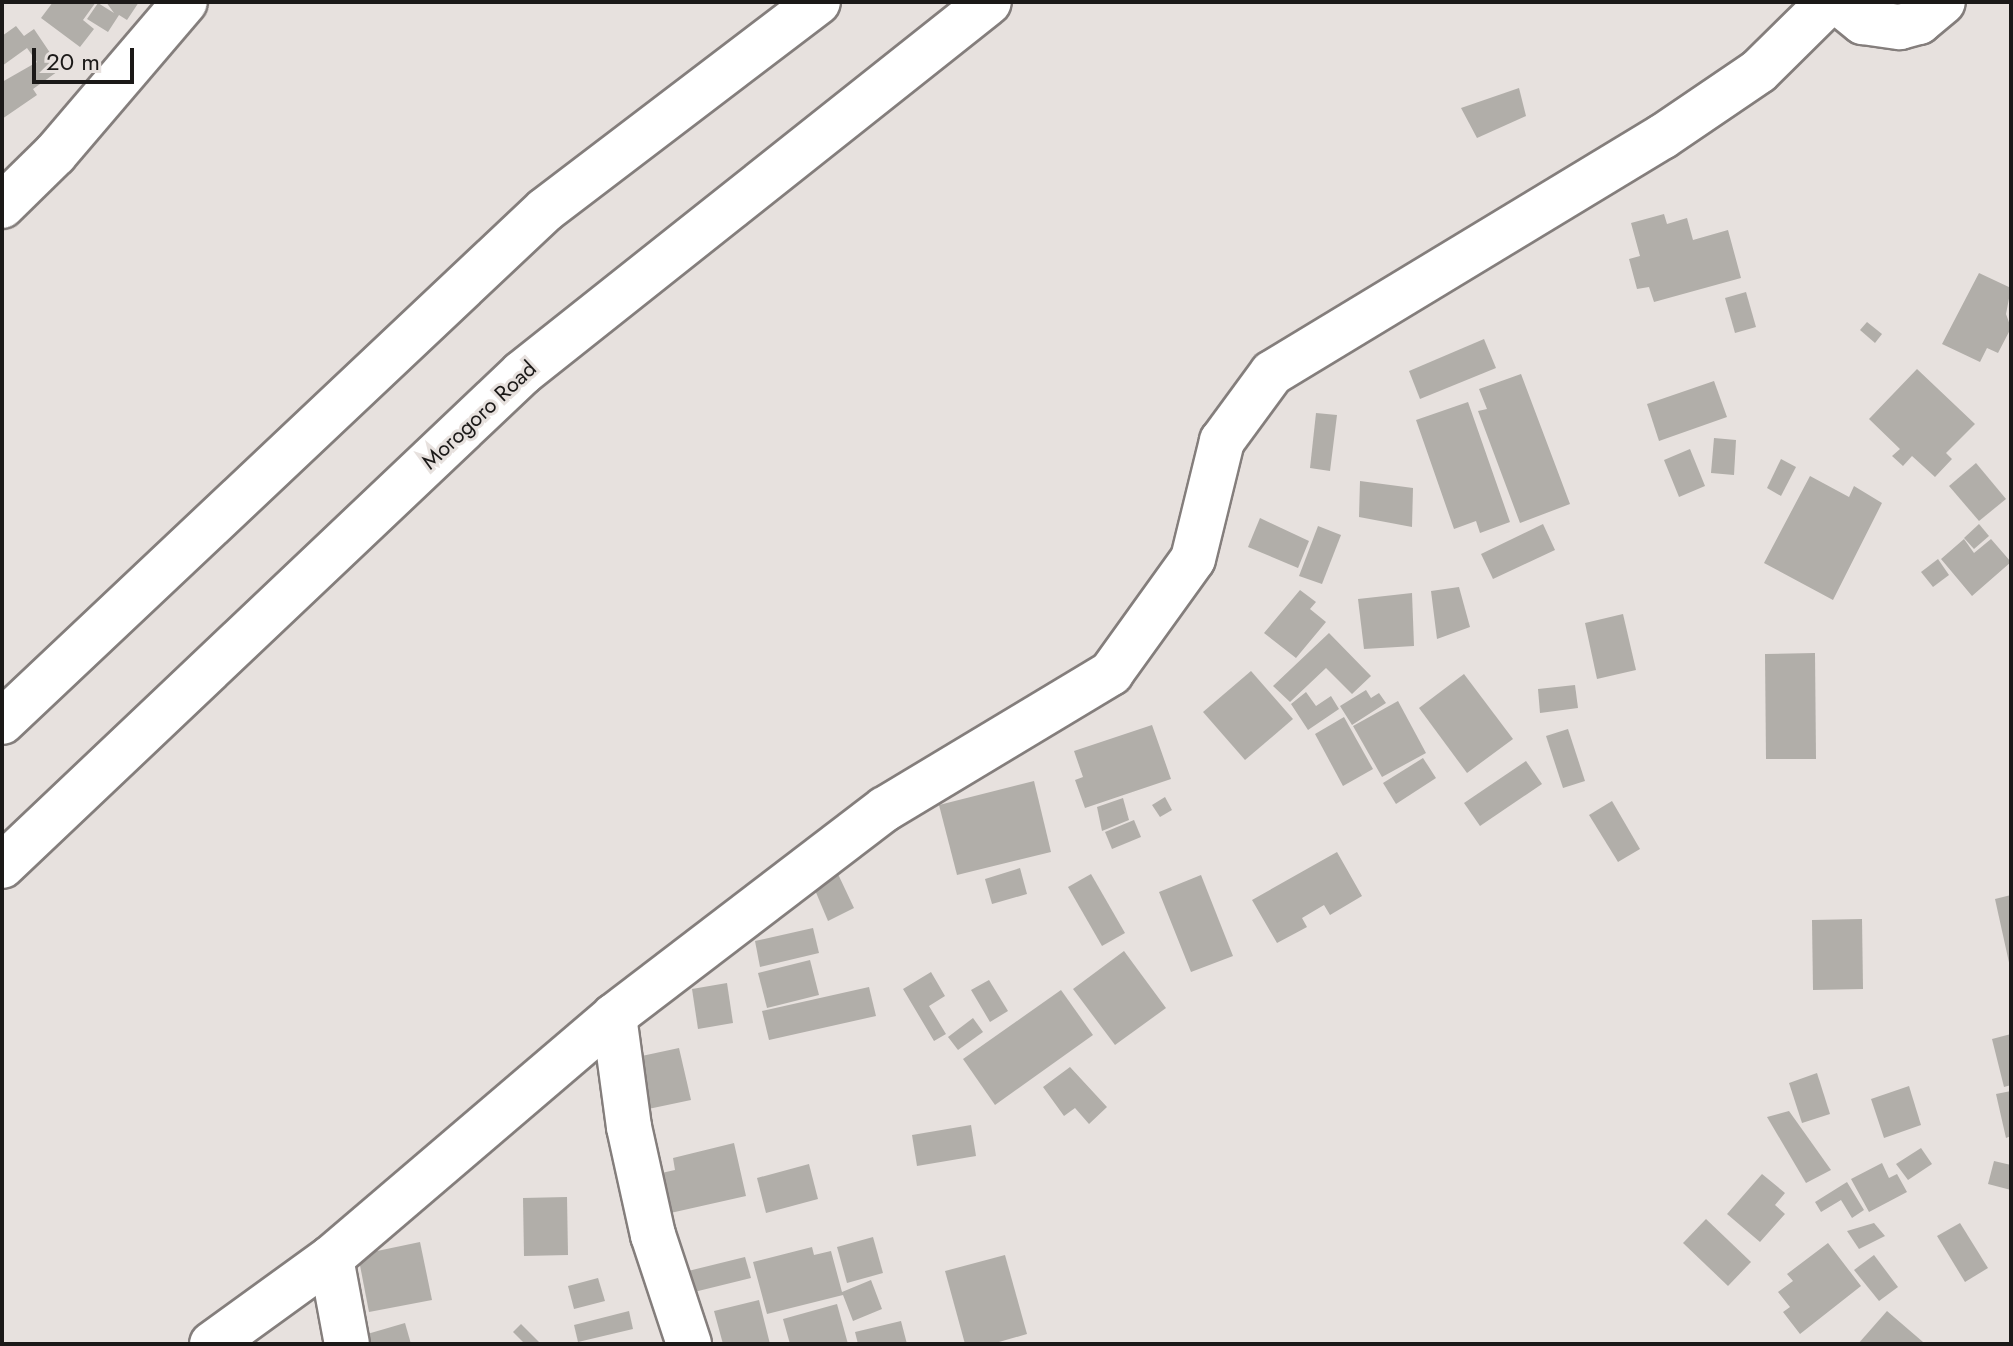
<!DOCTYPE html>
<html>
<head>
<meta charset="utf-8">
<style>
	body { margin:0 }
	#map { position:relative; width:2013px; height:1346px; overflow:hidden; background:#e7e1de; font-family:Jost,sans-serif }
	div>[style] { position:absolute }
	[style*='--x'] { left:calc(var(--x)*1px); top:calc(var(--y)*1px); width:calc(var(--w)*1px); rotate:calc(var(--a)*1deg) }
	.building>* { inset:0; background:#b1aea9 }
	.roads { filter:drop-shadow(2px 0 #847e7c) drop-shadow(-2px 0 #847e7c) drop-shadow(0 2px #847e7c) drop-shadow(0 -2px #847e7c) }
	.minor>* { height:44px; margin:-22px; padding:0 22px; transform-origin:22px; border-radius:22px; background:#fff }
	.highway>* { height:44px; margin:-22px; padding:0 22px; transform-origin:22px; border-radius:22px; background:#fff }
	span { translate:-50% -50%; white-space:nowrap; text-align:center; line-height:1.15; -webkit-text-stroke:6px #e7e1de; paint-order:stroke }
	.street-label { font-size:22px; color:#1b1918 }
	.frame { position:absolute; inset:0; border:4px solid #1b1918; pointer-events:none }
	.scale { position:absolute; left:32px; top:48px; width:102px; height:36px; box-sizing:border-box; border:4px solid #1b1918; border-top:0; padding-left:10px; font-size:24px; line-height:28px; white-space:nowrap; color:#1b1918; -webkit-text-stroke:6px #e7e1de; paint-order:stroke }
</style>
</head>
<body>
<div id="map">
	<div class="building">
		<div style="clip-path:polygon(53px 2px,96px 2px,83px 20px,94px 29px,80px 47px,41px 18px)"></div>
		<div style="clip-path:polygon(106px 2px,139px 2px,127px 20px,119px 15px,108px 32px,87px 19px,98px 3px,114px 13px)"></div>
		<div style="clip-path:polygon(16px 26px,24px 36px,34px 29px,61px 69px,33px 89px,37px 95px,2px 119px,2px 82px,37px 62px,27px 48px,2px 66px,2px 36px)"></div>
		<div style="clip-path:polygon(1519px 88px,1526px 116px,1477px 138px,1461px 108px)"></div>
		<div style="clip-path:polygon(1664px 214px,1667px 224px,1687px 218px,1693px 240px,1728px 230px,1741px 278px,1654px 302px,1649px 287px,1637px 289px,1629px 259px,1640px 256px,1631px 223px)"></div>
		<div style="clip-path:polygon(1979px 273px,2011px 288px,2006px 314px,2011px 328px,1998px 353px,1987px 348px,1980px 362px,1942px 344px)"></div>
		<div style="clip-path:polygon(1746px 292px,1756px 327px,1735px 333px,1725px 298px)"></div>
		<div style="clip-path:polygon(1867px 322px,1882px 334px,1875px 343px,1860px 330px)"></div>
		<div style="clip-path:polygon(1484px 339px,1496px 368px,1420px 399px,1409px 371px)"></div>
		<div style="clip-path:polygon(1917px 369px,1975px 424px,1946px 453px,1952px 459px,1935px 477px,1912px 456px,1903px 466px,1892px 456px,1900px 449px,1869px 419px)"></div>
		<div style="clip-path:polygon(1521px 374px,1570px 504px,1520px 523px,1478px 411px,1487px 409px,1479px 389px)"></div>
		<div style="clip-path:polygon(1714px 381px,1727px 417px,1659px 441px,1647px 404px)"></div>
		<div style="clip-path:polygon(1468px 402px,1510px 522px,1480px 533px,1476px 521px,1454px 529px,1416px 420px)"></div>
		<div style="clip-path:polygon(1316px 413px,1337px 415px,1330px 471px,1310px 468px)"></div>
		<div style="clip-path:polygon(1714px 438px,1736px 440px,1734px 475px,1711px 473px)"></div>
		<div style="clip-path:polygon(1690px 449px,1705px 486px,1679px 497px,1664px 460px)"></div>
		<div style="clip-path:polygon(1781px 459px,1796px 467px,1781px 496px,1767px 488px)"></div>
		<div style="clip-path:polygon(1976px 463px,2006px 499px,1979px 521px,1949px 486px)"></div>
		<div style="clip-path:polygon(1810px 476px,1849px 497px,1854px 486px,1882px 503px,1833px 600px,1764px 563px)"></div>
		<div style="clip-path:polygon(1360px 481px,1413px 488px,1412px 527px,1359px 517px)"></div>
		<div style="clip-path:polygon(1260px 518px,1309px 541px,1298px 568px,1248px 547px)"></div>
		<div style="clip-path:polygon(1543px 524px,1555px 550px,1493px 579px,1481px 554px)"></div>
		<div style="clip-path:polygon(1979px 524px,1989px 536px,1974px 549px,1964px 538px)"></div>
		<div style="clip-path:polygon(1318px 526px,1341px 535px,1322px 584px,1299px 576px)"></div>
		<div style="clip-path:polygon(1964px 539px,1974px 553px,1991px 539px,2011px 562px,1972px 596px,1941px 559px)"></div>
		<div style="clip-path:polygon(1938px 559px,1949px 575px,1933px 587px,1921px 572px)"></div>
		<div style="clip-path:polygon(1459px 587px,1470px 627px,1437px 639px,1431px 591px)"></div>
		<div style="clip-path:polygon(1300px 590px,1316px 602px,1310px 609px,1326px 622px,1296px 658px,1264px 633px)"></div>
		<div style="clip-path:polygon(1412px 593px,1414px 646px,1364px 649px,1358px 599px)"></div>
		<div style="clip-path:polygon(1623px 614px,1636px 670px,1597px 679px,1585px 623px)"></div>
		<div style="clip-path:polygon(1329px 633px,1371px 676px,1352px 694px,1326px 668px,1290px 702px,1273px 686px)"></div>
		<div style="clip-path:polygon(1815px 653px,1816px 759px,1766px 759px,1765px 654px)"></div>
		<div style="clip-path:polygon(1251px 671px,1293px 719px,1245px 760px,1203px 712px)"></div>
		<div style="clip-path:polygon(1464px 674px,1513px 739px,1467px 773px,1419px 708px)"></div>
		<div style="clip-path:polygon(1575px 685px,1578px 708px,1540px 713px,1538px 689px)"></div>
		<div style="clip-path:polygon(1366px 690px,1371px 698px,1379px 693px,1386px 703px,1352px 725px,1340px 706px)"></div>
		<div style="clip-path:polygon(1306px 692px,1316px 706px,1331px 696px,1339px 709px,1308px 730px,1291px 704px)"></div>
		<div style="clip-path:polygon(1398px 701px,1426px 753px,1382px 777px,1353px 726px)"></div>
		<div style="clip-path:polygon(1344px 717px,1373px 769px,1343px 786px,1315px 734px)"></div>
		<div style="clip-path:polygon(1152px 725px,1171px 779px,1085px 808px,1075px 780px,1083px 777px,1074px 751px)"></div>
		<div style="clip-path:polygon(1568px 729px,1585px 781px,1563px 788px,1546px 736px)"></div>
		<div style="clip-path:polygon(1423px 758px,1436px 778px,1396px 804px,1383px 783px)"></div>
		<div style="clip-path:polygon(1526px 761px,1542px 784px,1480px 826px,1464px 803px)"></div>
		<div style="clip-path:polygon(1034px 781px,1051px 852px,957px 875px,939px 805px)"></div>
		<div style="clip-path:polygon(1165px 797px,1172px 810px,1160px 817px,1152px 805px)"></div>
		<div style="clip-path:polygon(1123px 798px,1129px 820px,1102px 831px,1097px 807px)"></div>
		<div style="clip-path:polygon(1612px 801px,1640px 849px,1618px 862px,1589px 815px)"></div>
		<div style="clip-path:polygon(1134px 820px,1141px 837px,1112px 849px,1105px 832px)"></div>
		<div style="clip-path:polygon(1337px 852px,1362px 896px,1330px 915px,1324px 905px,1302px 918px,1307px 927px,1277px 943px,1252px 900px)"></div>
		<div style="clip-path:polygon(1020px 868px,1027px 894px,992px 904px,985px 879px)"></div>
		<div style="clip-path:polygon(837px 872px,854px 908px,828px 921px,812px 883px)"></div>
		<div style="clip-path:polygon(1091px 874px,1125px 933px,1102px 946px,1068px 887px)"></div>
		<div style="clip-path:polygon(1201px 875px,1233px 956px,1191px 972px,1159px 892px)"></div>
		<div style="clip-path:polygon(2011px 895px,2011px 967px,2010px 967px,1995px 899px)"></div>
		<div style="clip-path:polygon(1862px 919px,1863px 989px,1813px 990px,1812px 920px)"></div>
		<div style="clip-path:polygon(813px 928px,819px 953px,760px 967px,755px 941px)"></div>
		<div style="clip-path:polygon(1124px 951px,1166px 1008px,1115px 1045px,1073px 989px)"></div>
		<div style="clip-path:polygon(810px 960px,819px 995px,767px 1008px,758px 973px)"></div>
		<div style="clip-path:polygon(931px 972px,945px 996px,929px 1006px,946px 1034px,934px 1041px,903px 989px)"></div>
		<div style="clip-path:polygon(989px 980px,1008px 1011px,990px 1022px,971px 990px)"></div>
		<div style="clip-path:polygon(727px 983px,733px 1023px,698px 1029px,692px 989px)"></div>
		<div style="clip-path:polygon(869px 987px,876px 1016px,769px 1040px,762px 1011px)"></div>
		<div style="clip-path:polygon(1061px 990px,1093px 1035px,995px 1105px,963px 1059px)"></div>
		<div style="clip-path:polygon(973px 1018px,983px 1032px,958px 1050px,948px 1037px)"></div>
		<div style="clip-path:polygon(2011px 1034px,2011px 1085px,2004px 1087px,1992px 1039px)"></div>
		<div style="clip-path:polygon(679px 1048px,691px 1100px,634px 1112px,623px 1060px)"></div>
		<div style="clip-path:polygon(1070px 1067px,1107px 1107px,1089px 1124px,1075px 1108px,1064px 1116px,1043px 1087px)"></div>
		<div style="clip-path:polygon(1817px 1073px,1830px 1114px,1802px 1123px,1789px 1083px)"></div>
		<div style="clip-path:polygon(1909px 1086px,1921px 1125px,1884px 1138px,1871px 1099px)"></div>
		<div style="clip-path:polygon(2011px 1091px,2011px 1136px,2006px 1138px,1996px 1094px)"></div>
		<div style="clip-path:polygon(1789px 1111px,1831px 1170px,1806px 1183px,1767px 1117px)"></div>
		<div style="clip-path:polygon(971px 1125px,976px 1156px,917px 1166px,912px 1135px)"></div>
		<div style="clip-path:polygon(734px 1143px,746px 1196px,666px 1214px,657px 1174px,675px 1170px,673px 1158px)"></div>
		<div style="clip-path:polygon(1921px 1148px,1932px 1164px,1908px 1180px,1896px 1164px)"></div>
		<div style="clip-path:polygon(1994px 1161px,2011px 1165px,2011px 1190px,1988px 1184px)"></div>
		<div style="clip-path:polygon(1882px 1163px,1889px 1178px,1897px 1174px,1907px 1192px,1869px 1212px,1851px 1179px)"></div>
		<div style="clip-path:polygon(809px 1164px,818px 1199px,766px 1213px,757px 1178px)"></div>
		<div style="clip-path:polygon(1762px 1174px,1785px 1193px,1775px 1205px,1785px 1214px,1760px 1242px,1727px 1214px)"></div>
		<div style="clip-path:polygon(1847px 1182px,1864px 1210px,1852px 1218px,1841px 1200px,1821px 1212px,1815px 1202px)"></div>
		<div style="clip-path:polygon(567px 1197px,568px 1255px,524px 1256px,523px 1198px)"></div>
		<div style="clip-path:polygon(1706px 1219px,1751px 1262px,1728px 1286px,1683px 1243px)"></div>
		<div style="clip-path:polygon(1874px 1223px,1885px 1236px,1859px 1249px,1847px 1231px)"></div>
		<div style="clip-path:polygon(1960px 1223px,1988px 1268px,1965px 1282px,1937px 1236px)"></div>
		<div style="clip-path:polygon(873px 1237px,883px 1273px,847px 1283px,837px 1247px)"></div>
		<div style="clip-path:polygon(420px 1242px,432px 1300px,369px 1312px,358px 1255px)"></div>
		<div style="clip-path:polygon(1828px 1243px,1861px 1286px,1800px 1334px,1783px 1312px,1790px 1307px,1778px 1292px,1793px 1281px,1787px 1274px)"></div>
		<div style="clip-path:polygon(812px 1247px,814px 1255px,831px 1251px,842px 1292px,871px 1280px,882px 1309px,853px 1321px,843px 1295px,767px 1314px,753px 1262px)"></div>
		<div style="clip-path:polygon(1005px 1255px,1027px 1334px,992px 1344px,965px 1344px,945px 1271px)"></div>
		<div style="clip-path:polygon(1874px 1255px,1898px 1287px,1879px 1301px,1854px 1270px)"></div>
		<div style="clip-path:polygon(745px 1257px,751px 1278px,686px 1294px,680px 1273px)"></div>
		<div style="clip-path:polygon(598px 1278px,605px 1301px,574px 1309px,568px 1286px)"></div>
		<div style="clip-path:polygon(759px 1300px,770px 1344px,723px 1344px,714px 1311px)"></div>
		<div style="clip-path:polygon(837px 1304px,848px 1344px,790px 1344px,783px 1319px)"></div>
		<div style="clip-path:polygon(629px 1311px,633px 1329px,578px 1342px,574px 1325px)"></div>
		<div style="clip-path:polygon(1887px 1311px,1923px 1342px,1922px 1344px,1858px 1344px)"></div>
		<div style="clip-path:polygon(901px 1321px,907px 1344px,858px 1344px,855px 1332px)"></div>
		<div style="clip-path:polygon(405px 1323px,411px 1344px,360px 1344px,357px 1337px)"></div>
		<div style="clip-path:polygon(521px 1324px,541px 1344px,525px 1344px,513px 1332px)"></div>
	</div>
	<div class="roads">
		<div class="minor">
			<div style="--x:1838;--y:2;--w:32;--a:39"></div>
			<div style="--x:1863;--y:22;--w:37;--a:8"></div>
			<div style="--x:1900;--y:27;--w:20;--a:-15"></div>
			<div style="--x:1919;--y:22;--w:31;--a:-40"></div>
			<div style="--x:2;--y:206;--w:74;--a:-44.5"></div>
			<div style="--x:55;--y:154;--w:200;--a:-49.5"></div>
			<div style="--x:614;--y:1016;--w:112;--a:82.3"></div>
			<div style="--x:629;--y:1127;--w:111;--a:77.5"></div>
			<div style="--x:653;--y:1235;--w:115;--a:71.7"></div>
			<div style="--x:331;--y:1258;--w:87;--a:79.5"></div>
			<div style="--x:212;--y:1344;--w:147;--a:-35.9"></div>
			<div style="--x:331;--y:1258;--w:372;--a:-40.5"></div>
			<div style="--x:614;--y:1016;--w:341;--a:-37.4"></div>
			<div style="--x:885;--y:809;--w:264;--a:-31"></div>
			<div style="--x:1111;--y:673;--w:140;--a:-54.3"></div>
			<div style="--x:1193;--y:559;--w:122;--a:-76.2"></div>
			<div style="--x:1222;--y:441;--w:84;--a:-53.7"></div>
			<div style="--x:1272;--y:373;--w:456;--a:-31.2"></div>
			<div style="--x:1662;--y:137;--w:117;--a:-34.2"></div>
			<div style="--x:1759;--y:71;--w:98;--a:-44.6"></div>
		</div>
		<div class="highway">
			<div style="--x:2;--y:722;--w:746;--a:-43.32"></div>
			<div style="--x:545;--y:210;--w:343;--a:-37.3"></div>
			<div style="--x:2;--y:866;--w:717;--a:-43.47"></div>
			<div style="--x:522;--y:373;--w:596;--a:-38.46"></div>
		</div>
	</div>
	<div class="street-label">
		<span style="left:479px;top:415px;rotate:-43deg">Morogoro Road</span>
	</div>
	<div class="frame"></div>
	<div class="scale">20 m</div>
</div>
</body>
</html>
